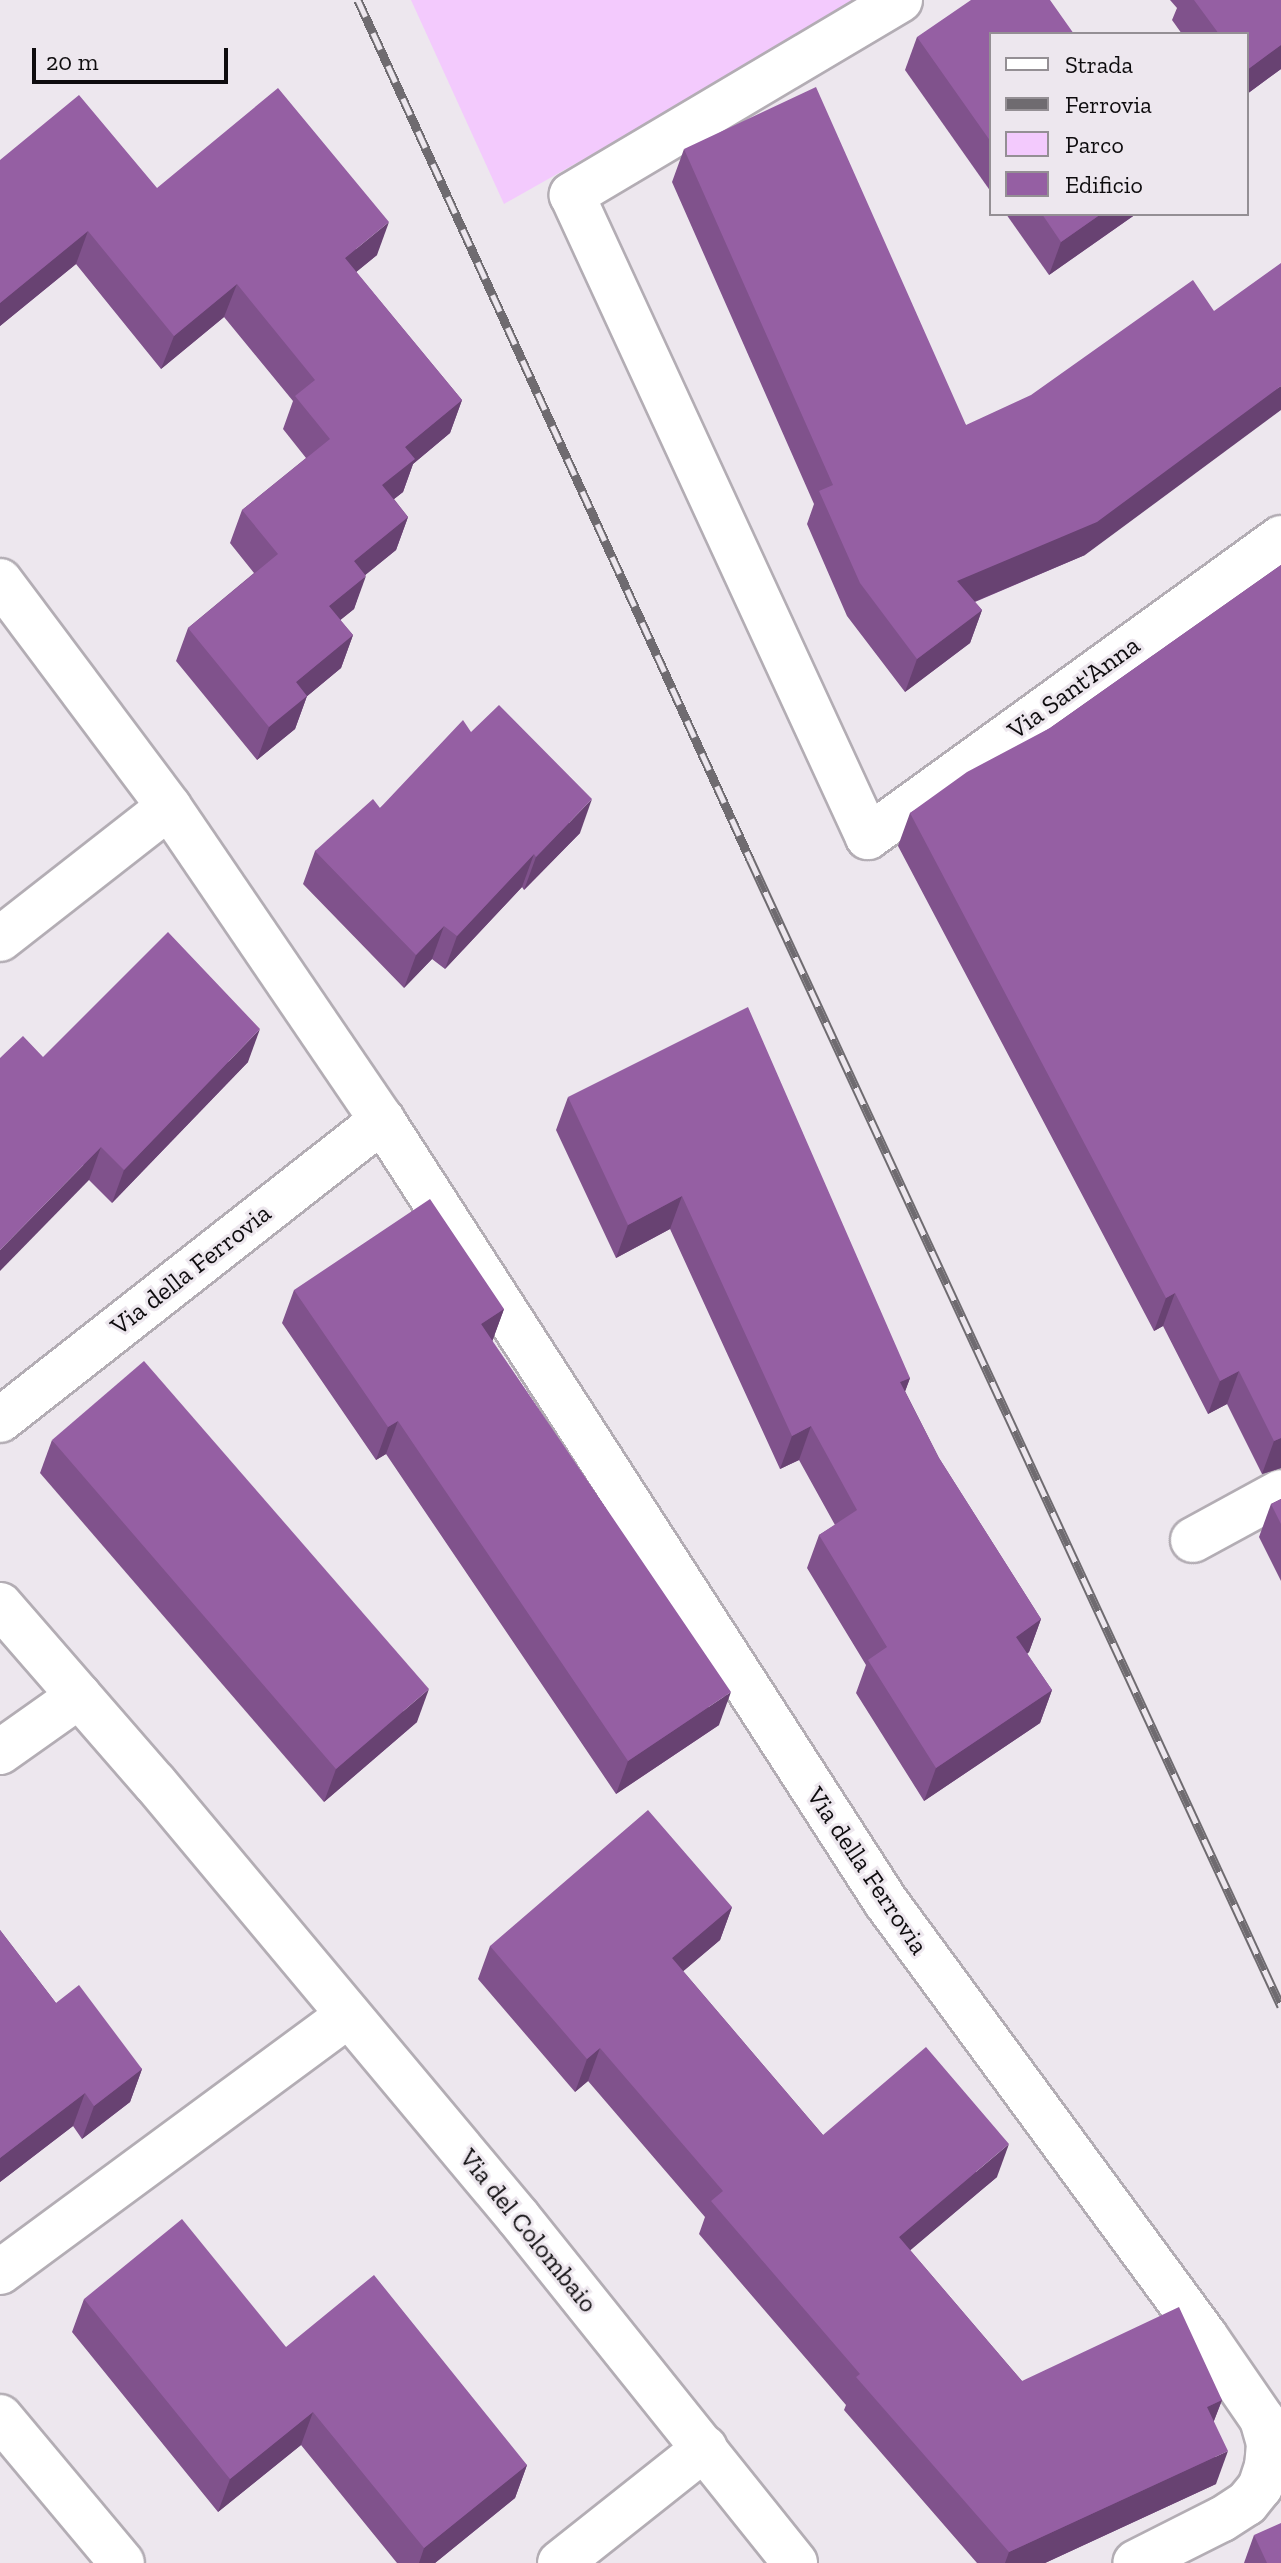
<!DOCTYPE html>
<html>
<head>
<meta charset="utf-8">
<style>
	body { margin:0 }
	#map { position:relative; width:1281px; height:2563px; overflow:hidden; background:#ede7ee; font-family:"Zilla Slab",serif }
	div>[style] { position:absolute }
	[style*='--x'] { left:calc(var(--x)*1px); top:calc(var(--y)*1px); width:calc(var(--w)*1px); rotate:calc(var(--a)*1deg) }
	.green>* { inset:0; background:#f3cafd }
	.roads { filter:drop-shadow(2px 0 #b3adb4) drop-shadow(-2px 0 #b3adb4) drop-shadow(0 2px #b3adb4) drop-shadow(0 -2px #b3adb4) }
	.minor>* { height:44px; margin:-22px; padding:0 22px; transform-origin:22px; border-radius:22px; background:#fff }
	.secondary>* { height:44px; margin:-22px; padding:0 22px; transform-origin:22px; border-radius:22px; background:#fff }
	.rail>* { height:9px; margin-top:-4.5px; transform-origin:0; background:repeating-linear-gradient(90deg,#ede7ee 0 18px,#6f6b70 0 36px); box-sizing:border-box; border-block:2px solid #6f6b70 }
	.wall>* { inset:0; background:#80528c }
	.shaded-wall>* { inset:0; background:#684272 }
	.building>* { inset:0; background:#955fa3 }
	span { translate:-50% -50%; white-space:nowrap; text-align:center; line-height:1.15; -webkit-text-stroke:6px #ede7ee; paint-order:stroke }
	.street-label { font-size:26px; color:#0e0c0e }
	.legend { position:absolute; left:989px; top:32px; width:260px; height:184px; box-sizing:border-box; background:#ede7ee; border:2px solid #948f94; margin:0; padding:10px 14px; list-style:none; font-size:24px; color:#0e0c0e }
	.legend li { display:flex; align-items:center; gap:16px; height:40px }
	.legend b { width:40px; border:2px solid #948f94 }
	.scale { position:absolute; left:32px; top:48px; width:196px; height:36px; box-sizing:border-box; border:4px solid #0e0c0e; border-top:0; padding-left:10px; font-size:24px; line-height:28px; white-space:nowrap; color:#0e0c0e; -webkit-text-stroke:6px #ede7ee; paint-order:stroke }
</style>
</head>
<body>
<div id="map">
	<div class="green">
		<div style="clip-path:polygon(411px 0,865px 0,504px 204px)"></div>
	</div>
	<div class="roads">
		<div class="minor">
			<div style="--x:900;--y:0;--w:382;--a:149.3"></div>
			<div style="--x:572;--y:195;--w:707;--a:65.25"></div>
			<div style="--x:868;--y:837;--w:510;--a:-35.9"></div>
			<div style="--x:0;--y:581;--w:282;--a:53.2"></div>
			<div style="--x:169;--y:807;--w:379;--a:55.8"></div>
			<div style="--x:382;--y:1120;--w:930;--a:57.2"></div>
			<div style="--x:886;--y:1902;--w:539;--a:53.68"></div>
			<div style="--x:1205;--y:2336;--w:101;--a:55.5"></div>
			<div style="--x:1262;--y:2419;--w:26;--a:74"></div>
			<div style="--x:1269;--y:2444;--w:22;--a:95"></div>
			<div style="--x:1267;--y:2466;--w:22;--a:108"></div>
			<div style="--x:1260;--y:2487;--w:21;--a:129"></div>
			<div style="--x:1247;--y:2503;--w:30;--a:147"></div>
			<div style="--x:1222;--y:2519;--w:97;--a:153.2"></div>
			<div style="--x:0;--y:939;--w:214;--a:-38"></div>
			<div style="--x:0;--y:1420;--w:486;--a:-38.1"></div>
			<div style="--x:1193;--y:1540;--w:100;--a:-28.6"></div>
			<div style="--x:0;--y:1752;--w:97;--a:-35.3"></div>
			<div style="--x:0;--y:2272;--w:433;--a:-36.4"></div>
			<div style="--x:0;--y:2417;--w:190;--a:50.1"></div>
			<div style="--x:560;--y:2563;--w:185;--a:-38.4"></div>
		</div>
		<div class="secondary">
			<div style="--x:0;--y:1605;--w:236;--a:49"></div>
			<div style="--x:155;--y:1783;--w:566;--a:50.09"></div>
			<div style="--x:518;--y:2217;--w:443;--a:51.3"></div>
		</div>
	</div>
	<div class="rail">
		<div style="--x:358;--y:0;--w:944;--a:65.47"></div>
		<div style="--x:750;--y:859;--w:1264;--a:65.16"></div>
	</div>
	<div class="wall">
		<div style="clip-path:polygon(1170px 0,1281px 0,1281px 69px,1247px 94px,1247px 34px,1182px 34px,1172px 20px,1177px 8px)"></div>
		<div style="clip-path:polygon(991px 34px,991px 192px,905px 70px,917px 37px)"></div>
		<div style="clip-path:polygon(684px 149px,966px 425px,1085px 555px,975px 602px,982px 610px,970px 643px,905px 692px,847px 616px,807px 524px,814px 504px,672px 182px)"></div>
		<div style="clip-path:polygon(0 160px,157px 188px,377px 255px,356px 272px,462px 400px,450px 433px,413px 464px,403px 492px,394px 499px,408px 517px,396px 550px,365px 575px,354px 609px,340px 620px,353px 635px,341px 668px,307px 696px,295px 729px,257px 760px,176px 661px,188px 628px,254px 573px,230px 543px,242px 510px,306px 458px,283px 429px,293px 401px,224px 317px,161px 369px,76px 264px,0 326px)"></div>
		<div style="clip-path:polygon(1006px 214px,1136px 214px,1049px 275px)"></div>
		<div style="clip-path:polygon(1281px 565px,1281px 1468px,1262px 1474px,1227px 1404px,1208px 1414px,1163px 1326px,1154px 1331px,898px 846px,910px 813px,1050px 728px)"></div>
		<div style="clip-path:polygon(471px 732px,580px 833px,524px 890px,522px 887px,445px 969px,432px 959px,404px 988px,303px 884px,315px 851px,380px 808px)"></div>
		<div style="clip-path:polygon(43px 1057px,248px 1062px,112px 1203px,89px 1180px)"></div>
		<div style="clip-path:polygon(568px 1097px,910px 1378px,905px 1391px,939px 1458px,1041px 1619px,1029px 1652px,1027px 1654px,1052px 1690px,1040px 1723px,924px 1801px,856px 1693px,866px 1665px,807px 1568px,819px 1535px,835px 1525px,799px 1460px,780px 1469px,670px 1229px,616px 1258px,556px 1130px)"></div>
		<div style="clip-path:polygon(294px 1290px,504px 1309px,492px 1341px,719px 1725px,616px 1794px,386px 1454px,376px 1460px,282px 1323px)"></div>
		<div style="clip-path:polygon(52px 1440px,417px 1722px,324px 1802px,40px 1473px)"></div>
		<div style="clip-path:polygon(1281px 1499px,1281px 1581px,1259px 1537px,1271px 1504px)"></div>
		<div style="clip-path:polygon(732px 1907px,720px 1940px,683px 1971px,823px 2135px,997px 2177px,910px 2250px,1022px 2381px,1222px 2400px,1214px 2421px,1216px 2484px,1045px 2563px,977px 2563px,844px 2410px,846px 2405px,699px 2234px,705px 2217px,588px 2081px,575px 2092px,478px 1979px,490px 1946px)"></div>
		<div style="clip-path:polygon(0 1930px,56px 2003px,142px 2069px,130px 2102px,82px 2139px,73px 2126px,0 2182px)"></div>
		<div style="clip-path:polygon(84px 2299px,286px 2347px,527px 2465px,515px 2498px,435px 2563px,397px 2563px,301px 2445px,218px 2512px,72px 2332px)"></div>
		<div style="clip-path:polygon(1254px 2535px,1281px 2563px,1244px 2563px)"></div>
	</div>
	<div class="shaded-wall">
		<div style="clip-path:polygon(1281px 45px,1281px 69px,1247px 94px,1247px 70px)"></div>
		<div style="clip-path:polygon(1101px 214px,1136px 214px,1049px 275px,1061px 242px)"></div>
		<div style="clip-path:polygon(389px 222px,377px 255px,333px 291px,345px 258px)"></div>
		<div style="clip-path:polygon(88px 231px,76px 264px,0 326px,0 303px)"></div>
		<div style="clip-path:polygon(237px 284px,224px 317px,161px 369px,174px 336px)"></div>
		<div style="clip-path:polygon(1281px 386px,1281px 410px,1085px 555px,945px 614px,957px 581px)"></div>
		<div style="clip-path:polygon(462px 400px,450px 433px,413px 464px,403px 492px,370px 518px,382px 485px,405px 447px)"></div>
		<div style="clip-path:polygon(408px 517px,396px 550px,342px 594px,354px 561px)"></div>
		<div style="clip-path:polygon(366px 576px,354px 609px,317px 639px,329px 606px)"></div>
		<div style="clip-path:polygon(982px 610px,970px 643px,905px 692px,917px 659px)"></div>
		<div style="clip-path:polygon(353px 635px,341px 668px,293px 708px,307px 696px,295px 729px,257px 760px,269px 727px,296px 682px)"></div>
		<div style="clip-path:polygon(592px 799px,580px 833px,524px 890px,536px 857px)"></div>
		<div style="clip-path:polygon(534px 854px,522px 887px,445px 969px,457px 936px)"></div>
		<div style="clip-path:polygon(444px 926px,432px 959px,404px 988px,416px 955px)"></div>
		<div style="clip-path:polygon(260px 1029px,248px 1062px,112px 1203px,124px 1170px)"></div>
		<div style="clip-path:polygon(101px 1147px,89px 1180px,0 1271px,0 1250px)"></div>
		<div style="clip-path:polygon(682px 1196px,670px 1229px,616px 1258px,628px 1225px)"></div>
		<div style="clip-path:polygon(1175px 1293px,1163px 1326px,1154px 1331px,1166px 1298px)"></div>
		<div style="clip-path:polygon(504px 1309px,492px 1342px,481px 1324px)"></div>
		<div style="clip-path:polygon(1239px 1371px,1227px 1404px,1208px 1414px,1220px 1381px)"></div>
		<div style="clip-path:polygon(910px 1378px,898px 1411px,900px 1382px)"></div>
		<div style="clip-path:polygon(398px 1421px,386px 1454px,376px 1460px,388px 1427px)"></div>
		<div style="clip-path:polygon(811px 1426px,799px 1460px,780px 1469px,792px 1436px)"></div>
		<div style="clip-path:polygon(1281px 1438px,1281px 1468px,1262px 1474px,1274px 1441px)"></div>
		<div style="clip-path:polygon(1041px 1619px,1029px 1652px,1004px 1670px,1016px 1637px)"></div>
		<div style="clip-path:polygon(429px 1689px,417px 1722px,324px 1802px,336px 1769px)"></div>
		<div style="clip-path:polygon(1052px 1690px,1040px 1723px,924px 1801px,936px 1768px)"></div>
		<div style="clip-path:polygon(731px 1692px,719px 1725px,616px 1794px,628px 1761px)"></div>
		<div style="clip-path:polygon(732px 1907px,720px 1940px,660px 1991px,672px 1958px)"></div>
		<div style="clip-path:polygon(600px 2048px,588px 2081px,575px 2092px,587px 2059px)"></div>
		<div style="clip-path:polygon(142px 2069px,130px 2102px,82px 2139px,94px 2106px)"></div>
		<div style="clip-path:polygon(85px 2093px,73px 2126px,0 2182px,0 2158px)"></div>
		<div style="clip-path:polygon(1009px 2144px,997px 2177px,887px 2270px,899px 2237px)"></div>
		<div style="clip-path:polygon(1222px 2400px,1209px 2433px,1207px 2407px)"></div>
		<div style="clip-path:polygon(313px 2412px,301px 2445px,218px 2512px,230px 2479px)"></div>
		<div style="clip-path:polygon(1228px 2451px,1216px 2484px,1045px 2563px,1005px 2563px,1009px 2552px)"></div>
		<div style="clip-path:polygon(527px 2465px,515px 2498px,435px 2563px,419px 2563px,424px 2548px)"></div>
	</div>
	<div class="building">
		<div style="clip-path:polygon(971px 0,1050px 0,1074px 34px,991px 34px,991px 142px,917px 37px)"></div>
		<div style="clip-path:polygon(1194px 0,1281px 0,1281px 45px,1247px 70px,1247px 34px,1219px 34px)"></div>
		<div style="clip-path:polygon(816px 87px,966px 425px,1031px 395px,1193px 280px,1214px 311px,1281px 263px,1281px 386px,1097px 522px,957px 581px,982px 610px,917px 659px,860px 583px,819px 491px,833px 485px,684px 149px)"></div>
		<div style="clip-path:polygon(278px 88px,389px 222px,345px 258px,462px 400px,405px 447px,415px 459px,382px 485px,408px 517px,354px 561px,366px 576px,329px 606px,353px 635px,296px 682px,307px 696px,269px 727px,188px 628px,278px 554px,242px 510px,330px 439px,295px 396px,315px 380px,237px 284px,174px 336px,88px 231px,0 303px,0 160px,79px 95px,157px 188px)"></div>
		<div style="clip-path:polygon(1042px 214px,1101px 214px,1061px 242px)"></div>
		<div style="clip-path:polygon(1281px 565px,1281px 1438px,1274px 1441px,1239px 1371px,1220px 1381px,1175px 1293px,1166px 1298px,910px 813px,967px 772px,1050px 728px)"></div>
		<div style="clip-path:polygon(499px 705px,592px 799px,536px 857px,534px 854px,457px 936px,444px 926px,416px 955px,315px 851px,373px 799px,380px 808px,463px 720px,471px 732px)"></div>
		<div style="clip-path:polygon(168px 932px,260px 1029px,124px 1170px,101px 1147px,0 1250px,0 1058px,23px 1036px,43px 1057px)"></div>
		<div style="clip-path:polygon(748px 1007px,910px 1378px,900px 1382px,939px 1458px,1041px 1619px,1016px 1637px,1052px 1690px,936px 1768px,868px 1660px,887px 1647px,819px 1535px,857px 1510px,811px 1426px,792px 1436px,682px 1196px,628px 1225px,568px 1097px)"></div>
		<div style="clip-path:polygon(430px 1199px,504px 1309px,481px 1324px,731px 1692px,628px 1761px,398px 1421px,388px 1427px,294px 1290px)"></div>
		<div style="clip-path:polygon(144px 1361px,429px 1689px,336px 1769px,52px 1440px)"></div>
		<div style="clip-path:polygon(1281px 1499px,1281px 1524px,1271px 1504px)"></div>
		<div style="clip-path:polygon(648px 1810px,732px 1907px,672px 1958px,823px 2135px,926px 2047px,1009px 2144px,899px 2237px,1022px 2381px,1179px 2307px,1222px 2400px,1207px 2407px,1228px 2451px,1009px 2552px,856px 2377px,860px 2374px,711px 2201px,723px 2191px,600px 2048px,587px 2059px,490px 1946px)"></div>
		<div style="clip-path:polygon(0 1930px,56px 2003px,79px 1985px,142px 2069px,94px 2106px,85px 2093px,0 2158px)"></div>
		<div style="clip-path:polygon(182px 2219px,286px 2347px,374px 2275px,527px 2465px,424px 2548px,313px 2412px,230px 2479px,84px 2299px)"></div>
		<div style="clip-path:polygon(1281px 2523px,1281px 2563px,1267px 2563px,1254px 2535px)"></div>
	</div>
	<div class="street-label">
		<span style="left:1074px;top:688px;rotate:-36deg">Via Sant'Anna</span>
		<span style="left:191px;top:1270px;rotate:-38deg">Via della Ferrovia</span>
		<span style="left:867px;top:1871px;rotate:56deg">Via della Ferrovia</span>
		<span style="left:528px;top:2231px;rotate:51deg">Via del Colombaio</span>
	</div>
	<ul class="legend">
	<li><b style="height:10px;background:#fff"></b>Strada</li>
	<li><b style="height:10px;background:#6f6b70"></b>Ferrovia</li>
	<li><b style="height:22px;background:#f3cafd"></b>Parco</li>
	<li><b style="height:22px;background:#955fa3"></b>Edificio</li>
	</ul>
	<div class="scale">20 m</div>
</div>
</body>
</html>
